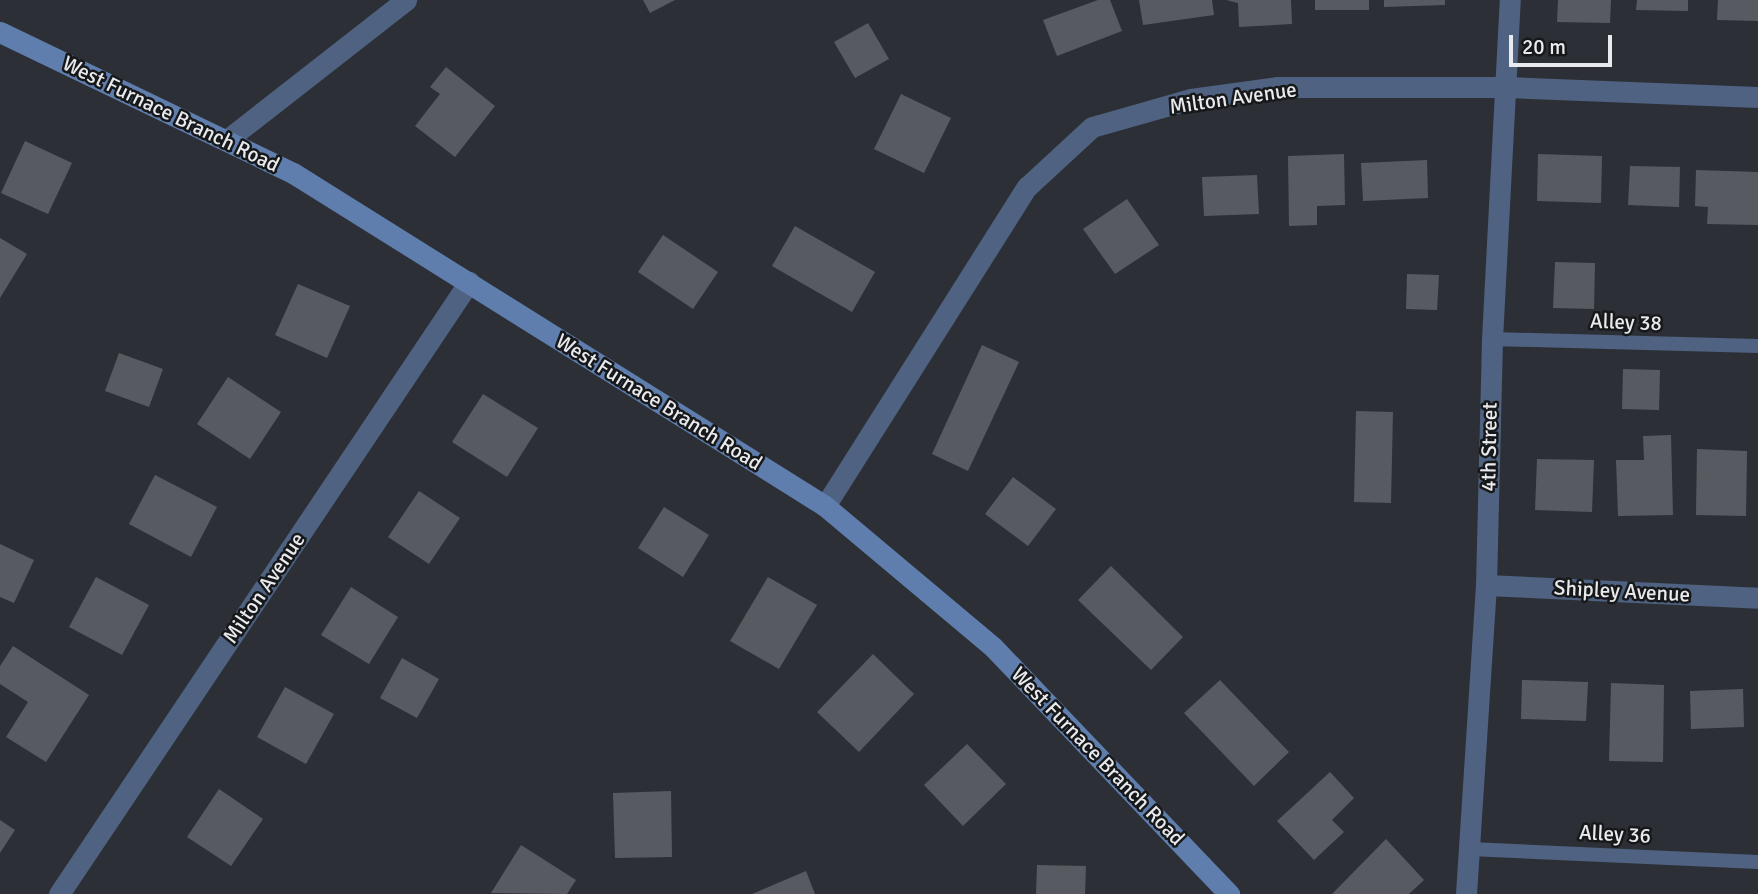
<!DOCTYPE html>
<html>
<head>
<meta charset="utf-8">
<style>
	body { margin:0 }
	#map { position:relative; width:1758px; height:894px; overflow:hidden; background:#2c3036; font-family:Signika,sans-serif }
	div>[style] { position:absolute }
	[style*='--x'] { left:calc(var(--x)*1px); top:calc(var(--y)*1px); width:calc(var(--w)*1px); rotate:calc(var(--a)*1deg) }
	.building>* { inset:0; background:#575b61 }
	.lane>* { height:14px; margin:-7px; padding:0 7px; transform-origin:7px; border-radius:7px; background:#4f6281 }
	.street>* { height:21px; margin:-10.5px; padding:0 10.5px; transform-origin:10.5px; border-radius:10.5px; background:#4f6281 }
	.secondary>* { height:21px; margin:-10.5px; padding:0 10.5px; transform-origin:10.5px; border-radius:10.5px; background:#5f7eae }
	span { translate:-50% -50%; white-space:nowrap; text-align:center; line-height:1.15; -webkit-text-stroke:5px #16181a; paint-order:stroke }
	.street-label { font-size:21px; color:#e8eaee }
	.scale { position:absolute; left:1509px; top:35px; width:103px; height:32px; box-sizing:border-box; border:4px solid #e8eaee; border-top:0; padding-left:9px; font-size:21px; line-height:24px; white-space:nowrap; color:#e8eaee; -webkit-text-stroke:5px #16181a; paint-order:stroke }
</style>
</head>
<body>
<div id="map">
	<div class="building">
		<div style="clip-path:polygon(643px 0,675px 0,650px 13px)"></div>
		<div style="clip-path:polygon(1098px 0,1110px 0,1122px 31px,1057px 56px,1043px 20px)"></div>
		<div style="clip-path:polygon(1139px 0,1212px 0,1214px 15px,1143px 25px)"></div>
		<div style="clip-path:polygon(1226px 0,1291px 0,1292px 24px,1239px 27px,1238px 3px)"></div>
		<div style="clip-path:polygon(1315px 0,1369px 0,1369px 10px,1315px 10px)"></div>
		<div style="clip-path:polygon(1384px 0,1445px 0,1445px 5px,1384px 7px)"></div>
		<div style="clip-path:polygon(1558px 0,1611px 0,1610px 23px,1557px 22px)"></div>
		<div style="clip-path:polygon(1637px 0,1688px 0,1688px 11px,1636px 10px)"></div>
		<div style="clip-path:polygon(1718px 0,1758px 0,1758px 21px,1717px 20px)"></div>
		<div style="clip-path:polygon(868px 23px,889px 59px,855px 78px,834px 42px)"></div>
		<div style="clip-path:polygon(446px 67px,495px 106px,455px 157px,415px 126px,440px 94px,430px 87px)"></div>
		<div style="clip-path:polygon(901px 94px,951px 118px,924px 173px,874px 149px)"></div>
		<div style="clip-path:polygon(25px 141px,72px 163px,48px 214px,1px 193px)"></div>
		<div style="clip-path:polygon(1344px 154px,1345px 205px,1317px 206px,1317px 225px,1289px 226px,1288px 156px)"></div>
		<div style="clip-path:polygon(1538px 154px,1602px 156px,1601px 203px,1537px 201px)"></div>
		<div style="clip-path:polygon(1427px 160px,1428px 198px,1363px 201px,1361px 163px)"></div>
		<div style="clip-path:polygon(1630px 166px,1680px 167px,1679px 207px,1628px 205px)"></div>
		<div style="clip-path:polygon(1696px 170px,1758px 172px,1758px 225px,1707px 224px,1708px 207px,1695px 206px)"></div>
		<div style="clip-path:polygon(1257px 175px,1259px 214px,1204px 216px,1202px 177px)"></div>
		<div style="clip-path:polygon(1127px 199px,1159px 245px,1115px 274px,1083px 229px)"></div>
		<div style="clip-path:polygon(795px 226px,875px 272px,852px 312px,772px 266px)"></div>
		<div style="clip-path:polygon(663px 235px,718px 272px,693px 309px,638px 272px)"></div>
		<div style="clip-path:polygon(0 238px,27px 254px,0 298px)"></div>
		<div style="clip-path:polygon(1555px 262px,1595px 263px,1594px 309px,1553px 308px)"></div>
		<div style="clip-path:polygon(1407px 274px,1439px 275px,1437px 310px,1406px 309px)"></div>
		<div style="clip-path:polygon(298px 284px,350px 306px,327px 358px,275px 335px)"></div>
		<div style="clip-path:polygon(982px 345px,1019px 362px,968px 471px,932px 454px)"></div>
		<div style="clip-path:polygon(119px 353px,163px 369px,149px 407px,105px 391px)"></div>
		<div style="clip-path:polygon(1623px 369px,1660px 370px,1659px 410px,1622px 409px)"></div>
		<div style="clip-path:polygon(228px 377px,281px 412px,250px 459px,197px 424px)"></div>
		<div style="clip-path:polygon(483px 394px,538px 428px,507px 477px,452px 442px)"></div>
		<div style="clip-path:polygon(1356px 411px,1393px 412px,1391px 503px,1354px 502px)"></div>
		<div style="clip-path:polygon(1671px 435px,1673px 515px,1618px 516px,1616px 460px,1644px 460px,1643px 436px)"></div>
		<div style="clip-path:polygon(1697px 449px,1747px 451px,1746px 516px,1696px 515px)"></div>
		<div style="clip-path:polygon(1537px 459px,1594px 460px,1592px 512px,1535px 510px)"></div>
		<div style="clip-path:polygon(155px 475px,217px 507px,191px 557px,129px 524px)"></div>
		<div style="clip-path:polygon(1013px 477px,1056px 509px,1028px 546px,985px 514px)"></div>
		<div style="clip-path:polygon(419px 491px,460px 518px,429px 564px,388px 537px)"></div>
		<div style="clip-path:polygon(664px 507px,709px 535px,683px 577px,638px 548px)"></div>
		<div style="clip-path:polygon(0 544px,34px 560px,14px 603px,0 597px)"></div>
		<div style="clip-path:polygon(1111px 566px,1183px 637px,1151px 670px,1078px 600px)"></div>
		<div style="clip-path:polygon(96px 577px,149px 605px,122px 655px,69px 627px)"></div>
		<div style="clip-path:polygon(768px 577px,817px 605px,779px 669px,730px 641px)"></div>
		<div style="clip-path:polygon(351px 587px,398px 617px,369px 664px,321px 635px)"></div>
		<div style="clip-path:polygon(13px 646px,89px 695px,46px 762px,6px 737px,28px 702px,0 684px,0 666px)"></div>
		<div style="clip-path:polygon(873px 654px,914px 694px,859px 752px,817px 712px)"></div>
		<div style="clip-path:polygon(402px 658px,439px 679px,417px 718px,380px 698px)"></div>
		<div style="clip-path:polygon(1220px 680px,1289px 752px,1254px 786px,1184px 713px)"></div>
		<div style="clip-path:polygon(1522px 680px,1588px 682px,1586px 721px,1521px 719px)"></div>
		<div style="clip-path:polygon(1611px 683px,1664px 685px,1663px 762px,1609px 761px)"></div>
		<div style="clip-path:polygon(285px 687px,334px 714px,306px 764px,257px 737px)"></div>
		<div style="clip-path:polygon(1743px 689px,1744px 727px,1691px 729px,1690px 691px)"></div>
		<div style="clip-path:polygon(967px 744px,1006px 784px,963px 826px,924px 785px)"></div>
		<div style="clip-path:polygon(1330px 772px,1354px 798px,1332px 820px,1344px 832px,1314px 860px,1277px 821px)"></div>
		<div style="clip-path:polygon(219px 789px,263px 819px,231px 866px,187px 837px)"></div>
		<div style="clip-path:polygon(671px 791px,672px 857px,615px 858px,613px 793px)"></div>
		<div style="clip-path:polygon(0 820px,15px 830px,0 853px)"></div>
		<div style="clip-path:polygon(1386px 839px,1424px 880px,1409px 894px,1332px 894px)"></div>
		<div style="clip-path:polygon(521px 845px,576px 880px,567px 894px,491px 893px)"></div>
		<div style="clip-path:polygon(1037px 865px,1086px 866px,1085px 894px,1036px 894px)"></div>
		<div style="clip-path:polygon(806px 871px,815px 894px,752px 894px)"></div>
	</div>
	<div class="lane">
		<div style="--x:1492;--y:339;--w:266;--a:1.5"></div>
		<div style="--x:1470;--y:849;--w:288;--a:2.6"></div>
	</div>
	<div class="street">
		<div style="--x:228;--y:139;--w:226;--a:-38"></div>
		<div style="--x:825;--y:506;--w:378;--a:-57.7"></div>
		<div style="--x:1027;--y:187;--w:88;--a:-42.7"></div>
		<div style="--x:1092;--y:127;--w:103;--a:-15.8"></div>
		<div style="--x:1191;--y:99;--w:87;--a:-7.9"></div>
		<div style="--x:1277;--y:87;--w:229;--a:0"></div>
		<div style="--x:1506;--y:87;--w:252;--a:2.3"></div>
		<div style="--x:1486;--y:585;--w:272;--a:2.7"></div>
		<div style="--x:59;--y:894;--w:737;--a:-56.18"></div>
		<div style="--x:1466;--y:894;--w:310;--a:-86.3"></div>
		<div style="--x:1486;--y:585;--w:246;--a:-88.6"></div>
		<div style="--x:1492;--y:339;--w:339;--a:-87"></div>
	</div>
	<div class="secondary">
		<div style="--x:0;--y:32;--w:325;--a:25.7"></div>
		<div style="--x:293;--y:173;--w:628;--a:32.04"></div>
		<div style="--x:825;--y:506;--w:219;--a:40"></div>
		<div style="--x:993;--y:647;--w:342;--a:46.3"></div>
	</div>
	<div class="street-label">
		<span style="left:1233px;top:98px;rotate:-8deg">Milton Avenue</span>
		<span style="left:171px;top:114px;rotate:26deg">West Furnace Branch Road</span>
		<span style="left:1626px;top:322px;rotate:2deg">Alley 38</span>
		<span style="left:659px;top:402px;rotate:32deg">West Furnace Branch Road</span>
		<span style="left:1489px;top:447px;rotate:-89deg">4th Street</span>
		<span style="left:264px;top:588px;rotate:-56deg">Milton Avenue</span>
		<span style="left:1622px;top:591px;rotate:3deg">Shipley Avenue</span>
		<span style="left:1098px;top:756px;rotate:46deg">West Furnace Branch Road</span>
		<span style="left:1615px;top:834px;rotate:3deg">Alley 36</span>
	</div>
	<div class="scale">20 m</div>
</div>
</body>
</html>
